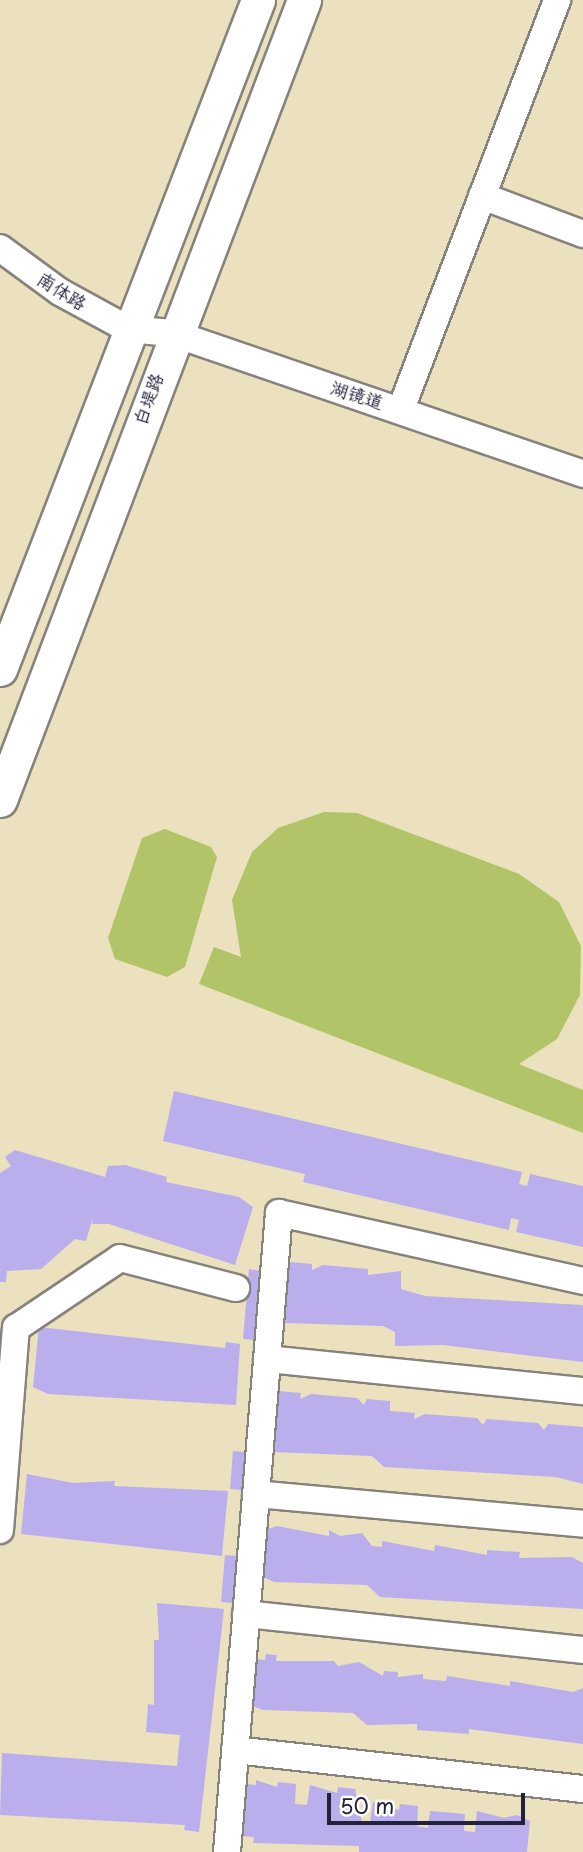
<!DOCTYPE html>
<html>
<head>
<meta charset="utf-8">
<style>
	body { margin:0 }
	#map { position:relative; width:583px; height:1852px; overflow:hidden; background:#ebe1be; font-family:"Playpen Sans","LXGW WenKai TC",sans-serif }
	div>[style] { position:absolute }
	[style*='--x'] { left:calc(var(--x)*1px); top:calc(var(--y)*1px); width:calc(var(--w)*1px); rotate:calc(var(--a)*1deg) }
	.green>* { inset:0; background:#b2c468 }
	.building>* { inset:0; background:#baaeed }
	.roads { filter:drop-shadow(2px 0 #86827c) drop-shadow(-2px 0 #86827c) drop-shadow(0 2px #86827c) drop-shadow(0 -2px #86827c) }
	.minor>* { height:26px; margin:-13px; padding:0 13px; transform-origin:13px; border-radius:13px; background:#fff }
	.major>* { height:33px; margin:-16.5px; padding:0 16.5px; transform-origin:16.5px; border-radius:16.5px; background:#fff }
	span { translate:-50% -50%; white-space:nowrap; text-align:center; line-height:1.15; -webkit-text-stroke:6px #fff; paint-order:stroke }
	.street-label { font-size:18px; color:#22223b }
	.scale { position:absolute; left:327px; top:1793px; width:198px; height:32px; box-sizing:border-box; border:4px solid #22223b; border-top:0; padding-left:9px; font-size:21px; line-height:24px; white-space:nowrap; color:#22223b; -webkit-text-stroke:5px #fff; paint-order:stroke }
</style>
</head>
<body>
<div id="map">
	<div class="green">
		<div style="clip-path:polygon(324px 812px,357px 813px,519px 874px,559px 902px,581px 946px,580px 995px,557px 1039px,519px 1064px,583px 1090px,583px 1133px,199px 984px,214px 947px,241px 957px,232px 900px,252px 852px,278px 828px)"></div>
		<div style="clip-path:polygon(165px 829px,211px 847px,217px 857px,185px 967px,167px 977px,115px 959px,108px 938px,142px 838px)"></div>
	</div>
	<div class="building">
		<div style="clip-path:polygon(174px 1091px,522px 1172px,519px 1184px,527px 1186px,530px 1174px,583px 1186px,583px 1247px,516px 1232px,519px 1220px,511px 1218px,509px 1230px,303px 1182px,305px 1174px,163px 1141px)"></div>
		<div style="clip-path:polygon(15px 1150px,105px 1177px,108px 1166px,125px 1165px,167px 1177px,166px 1182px,239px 1197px,253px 1207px,235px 1265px,109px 1224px,92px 1224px,93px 1217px,86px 1241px,75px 1239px,41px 1269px,7px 1271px,6px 1282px,0 1282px,0 1173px,11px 1166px,5px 1157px)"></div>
		<div style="clip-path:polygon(289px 1262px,312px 1264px,312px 1270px,323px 1265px,368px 1269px,368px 1275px,401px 1271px,401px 1289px,425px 1296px,583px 1305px,583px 1362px,443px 1345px,395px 1346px,395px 1332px,383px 1326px,284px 1323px)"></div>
		<div style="clip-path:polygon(249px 1269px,261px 1271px,255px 1340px,243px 1339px)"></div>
		<div style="clip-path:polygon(39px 1327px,225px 1348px,226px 1342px,240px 1344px,236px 1405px,48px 1394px,33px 1387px)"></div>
		<div style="clip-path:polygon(278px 1391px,301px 1393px,300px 1399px,311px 1394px,357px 1398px,364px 1405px,367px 1399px,390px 1401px,390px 1411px,415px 1413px,414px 1419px,425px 1414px,477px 1418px,483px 1425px,487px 1419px,538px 1423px,544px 1430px,548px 1424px,583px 1427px,583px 1484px,556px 1477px,384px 1467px,372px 1456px,273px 1452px)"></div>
		<div style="clip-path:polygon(233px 1451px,246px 1452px,242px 1490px,230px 1489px)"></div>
		<div style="clip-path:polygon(27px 1474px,73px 1483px,115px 1481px,114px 1486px,228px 1491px,222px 1556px,21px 1534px)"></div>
		<div style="clip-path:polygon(277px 1526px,329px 1536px,329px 1530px,340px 1536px,362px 1533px,372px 1546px,382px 1547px,382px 1541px,434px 1551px,435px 1545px,487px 1555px,487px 1550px,520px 1552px,519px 1558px,572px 1557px,583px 1563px,583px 1609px,380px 1597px,367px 1585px,274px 1582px,261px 1576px,265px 1530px)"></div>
		<div style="clip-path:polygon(225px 1555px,237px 1556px,233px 1603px,221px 1602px)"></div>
		<div style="clip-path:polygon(157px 1603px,224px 1609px,199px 1832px,184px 1830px,185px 1825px,0 1815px,2px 1753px,177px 1766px,180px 1735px,146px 1732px,148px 1704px,154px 1705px,154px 1640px,159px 1640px)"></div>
		<div style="clip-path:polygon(266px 1654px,277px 1655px,276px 1661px,334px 1661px,338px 1666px,359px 1662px,383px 1676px,384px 1671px,398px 1672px,398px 1677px,423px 1674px,423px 1679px,446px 1681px,447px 1676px,510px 1686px,510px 1681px,573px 1692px,583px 1688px,583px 1744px,469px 1729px,469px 1734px,417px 1730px,417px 1724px,367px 1725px,353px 1713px,263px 1710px,250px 1705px,254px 1659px,265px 1660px)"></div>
		<div style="clip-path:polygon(256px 1780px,277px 1787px,278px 1782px,296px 1784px,295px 1804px,307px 1805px,310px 1785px,337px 1793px,338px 1787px,355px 1789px,362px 1822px,370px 1822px,373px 1802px,399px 1810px,400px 1804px,418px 1806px,417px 1826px,428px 1828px,430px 1811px,465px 1814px,464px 1831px,475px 1832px,477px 1811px,504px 1818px,517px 1815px,530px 1821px,527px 1852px,359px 1852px,359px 1846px,253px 1843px,254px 1837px,239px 1836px,243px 1784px,256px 1785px)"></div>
	</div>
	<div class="roads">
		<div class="minor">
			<div style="--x:482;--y:196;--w:108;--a:20.6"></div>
			<div style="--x:0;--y:248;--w:74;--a:36.3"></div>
			<div style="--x:60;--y:292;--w:77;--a:28.6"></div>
			<div style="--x:128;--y:329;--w:44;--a:5.2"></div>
			<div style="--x:172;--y:333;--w:435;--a:18.9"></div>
			<div style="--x:401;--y:409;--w:438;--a:-69.1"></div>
			<div style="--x:267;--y:1359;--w:318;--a:5.8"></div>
			<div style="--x:256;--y:1494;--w:328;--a:5.2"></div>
			<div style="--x:0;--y:1530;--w:203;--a:-85.5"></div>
			<div style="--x:16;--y:1328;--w:125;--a:-33.9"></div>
			<div style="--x:120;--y:1258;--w:120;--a:14.5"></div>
			<div style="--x:246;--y:1614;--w:339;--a:6.1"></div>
			<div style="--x:235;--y:1750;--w:350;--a:6.4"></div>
			<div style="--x:227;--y:1852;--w:641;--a:-85.35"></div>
			<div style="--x:279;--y:1213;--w:312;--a:12.6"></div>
		</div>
		<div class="major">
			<div style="--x:0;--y:669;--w:717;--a:-68.91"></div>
			<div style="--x:0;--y:800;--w:856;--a:-69.19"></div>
		</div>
	</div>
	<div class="street-label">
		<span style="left:62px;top:291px;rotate:32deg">南体路</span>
		<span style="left:357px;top:395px;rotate:18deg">湖镜道</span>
		<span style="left:148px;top:399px;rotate:-70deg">白堤路</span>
	</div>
	<div class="scale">50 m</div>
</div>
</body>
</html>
